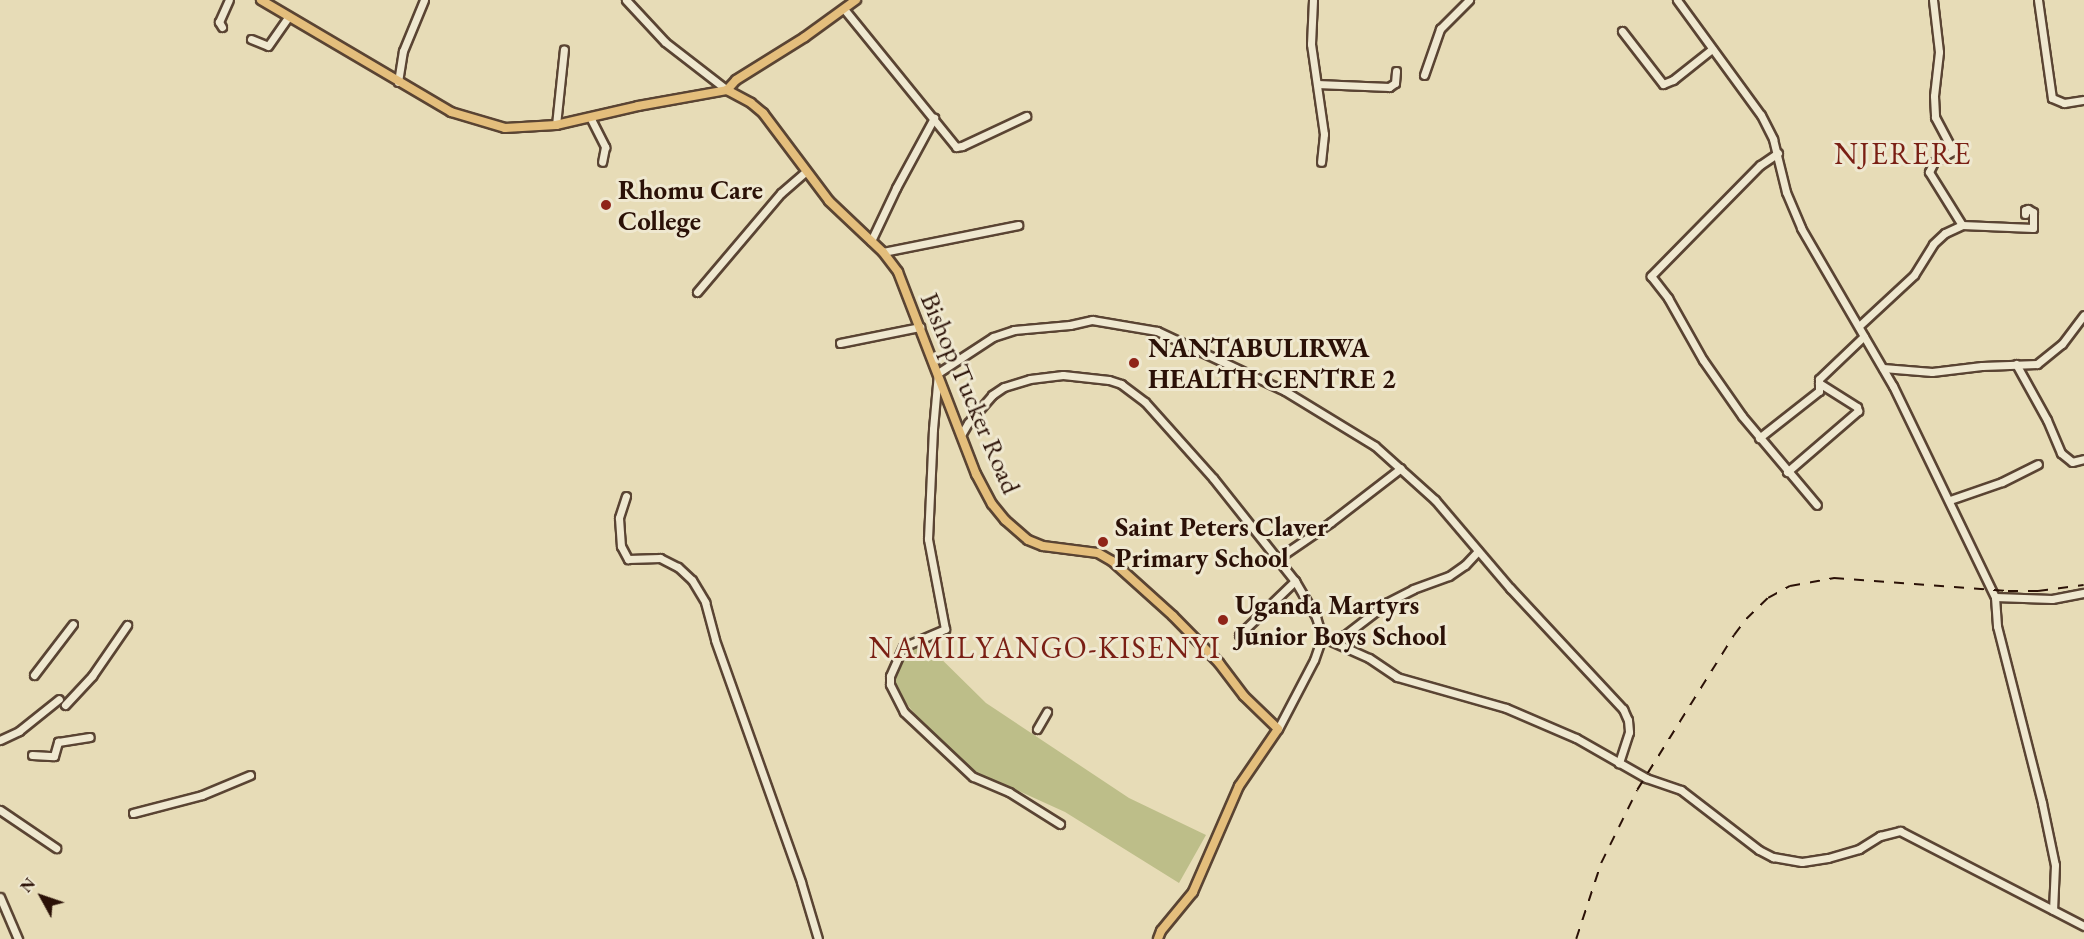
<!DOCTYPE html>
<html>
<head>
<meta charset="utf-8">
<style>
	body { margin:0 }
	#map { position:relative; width:2084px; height:939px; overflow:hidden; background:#e7dcb7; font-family:"EB Garamond",serif }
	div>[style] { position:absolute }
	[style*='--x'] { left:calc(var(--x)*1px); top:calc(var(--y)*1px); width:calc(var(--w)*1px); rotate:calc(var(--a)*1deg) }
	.green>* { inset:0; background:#bdbe89 }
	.roads { filter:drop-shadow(2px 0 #5a4433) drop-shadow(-2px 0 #5a4433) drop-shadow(0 2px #5a4433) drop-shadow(0 -2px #5a4433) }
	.minor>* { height:7px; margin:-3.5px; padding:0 3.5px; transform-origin:3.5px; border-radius:3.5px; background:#efe8d0 }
	.major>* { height:8px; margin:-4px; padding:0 4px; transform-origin:4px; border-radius:4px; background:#e4be7c }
	.rail>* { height:1.5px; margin-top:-0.75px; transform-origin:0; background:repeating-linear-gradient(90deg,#2b1107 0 10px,transparent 0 20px) }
	.dots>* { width:16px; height:16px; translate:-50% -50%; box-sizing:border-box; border:3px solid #efe8d0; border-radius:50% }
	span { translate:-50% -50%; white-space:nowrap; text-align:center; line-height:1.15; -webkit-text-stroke:6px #efe8d0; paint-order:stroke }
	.poi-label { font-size:27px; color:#2b1107; font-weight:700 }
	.left { translate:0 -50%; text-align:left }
	.street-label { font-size:27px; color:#2b1107 }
	.quarter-label { font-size:30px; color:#7a1f14; letter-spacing:1.5px }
	.north { position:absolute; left:12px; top:867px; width:60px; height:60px; -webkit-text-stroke:4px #efe8d0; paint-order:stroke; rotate:310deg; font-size:16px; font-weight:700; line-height:24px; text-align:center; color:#2b1107 }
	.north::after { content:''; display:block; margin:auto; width:21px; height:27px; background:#2b1107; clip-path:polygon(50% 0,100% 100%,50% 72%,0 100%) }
</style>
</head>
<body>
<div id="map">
	<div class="green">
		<div style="clip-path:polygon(922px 640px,986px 703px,1129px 798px,1206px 835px,1179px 883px,1065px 812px,1021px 792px,979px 778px,934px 738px,890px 683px,902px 650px)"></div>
	</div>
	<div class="roads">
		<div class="minor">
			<div style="--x:626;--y:0;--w:57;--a:47.1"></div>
			<div style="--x:665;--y:42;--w:78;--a:37.7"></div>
			<div style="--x:1313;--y:0;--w:44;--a:92.6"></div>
			<div style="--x:1311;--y:44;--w:91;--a:81.8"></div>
			<div style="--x:1324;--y:134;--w:28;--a:96"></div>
			<div style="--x:1677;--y:0;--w:142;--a:53.9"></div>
			<div style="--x:1761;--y:115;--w:27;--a:63"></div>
			<div style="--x:1773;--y:139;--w:55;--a:76.2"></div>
			<div style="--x:1786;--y:192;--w:39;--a:67"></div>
			<div style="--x:1801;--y:228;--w:183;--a:59.8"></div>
			<div style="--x:1893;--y:386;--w:234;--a:64.2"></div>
			<div style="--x:1995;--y:597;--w:57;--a:2"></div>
			<div style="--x:2052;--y:599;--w:33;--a:-11"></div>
			<div style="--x:1933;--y:0;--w:52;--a:83.4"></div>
			<div style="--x:1939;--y:52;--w:44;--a:96.5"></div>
			<div style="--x:1934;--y:96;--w:21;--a:87"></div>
			<div style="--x:1935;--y:117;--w:38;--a:62"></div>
			<div style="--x:1953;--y:151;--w:22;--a:150"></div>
			<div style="--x:1934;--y:162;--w:11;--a:117"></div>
			<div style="--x:1929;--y:172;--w:62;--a:58.1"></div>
			<div style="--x:2038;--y:0;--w:99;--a:81.9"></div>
			<div style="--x:2052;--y:98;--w:13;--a:23"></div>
			<div style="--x:2064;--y:103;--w:20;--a:-9"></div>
			<div style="--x:844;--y:9;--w:178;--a:50.9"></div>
			<div style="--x:956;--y:147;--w:6;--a:-9"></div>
			<div style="--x:962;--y:146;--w:71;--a:-25.1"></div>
			<div style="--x:222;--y:27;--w:6;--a:-121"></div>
			<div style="--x:219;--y:22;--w:24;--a:-66"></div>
			<div style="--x:1622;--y:31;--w:67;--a:52.3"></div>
			<div style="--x:1663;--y:84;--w:11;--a:-22"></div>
			<div style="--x:1673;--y:80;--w:50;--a:-38.5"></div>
			<div style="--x:251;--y:39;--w:18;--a:22"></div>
			<div style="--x:268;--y:46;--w:35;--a:-55"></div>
			<div style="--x:1424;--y:75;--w:49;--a:-70.8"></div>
			<div style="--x:1440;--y:29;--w:41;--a:-45"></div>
			<div style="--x:398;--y:82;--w:31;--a:-81"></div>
			<div style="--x:403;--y:51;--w:55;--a:-67.6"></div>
			<div style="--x:1317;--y:84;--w:72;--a:2.4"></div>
			<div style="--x:1389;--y:87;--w:7;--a:-34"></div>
			<div style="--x:1395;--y:83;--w:12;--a:-85"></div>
			<div style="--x:590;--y:117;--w:34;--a:63"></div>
			<div style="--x:605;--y:147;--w:15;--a:101"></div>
			<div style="--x:556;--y:125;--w:76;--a:-84"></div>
			<div style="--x:1778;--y:153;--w:22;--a:146"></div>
			<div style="--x:1760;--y:165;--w:156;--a:134.5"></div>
			<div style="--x:1651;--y:276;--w:28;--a:52"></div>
			<div style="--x:1668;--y:298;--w:71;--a:60.6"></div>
			<div style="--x:1703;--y:360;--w:68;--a:55.1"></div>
			<div style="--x:1742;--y:416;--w:116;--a:49.9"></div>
			<div style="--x:871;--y:241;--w:59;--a:-64.7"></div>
			<div style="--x:896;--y:188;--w:80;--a:-61.5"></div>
			<div style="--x:883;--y:252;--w:138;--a:-11.3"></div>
			<div style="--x:697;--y:292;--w:130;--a:-49.7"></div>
			<div style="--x:781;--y:193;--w:33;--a:-41"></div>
			<div style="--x:1859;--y:326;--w:75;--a:-42.8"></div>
			<div style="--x:1914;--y:275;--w:36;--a:-58"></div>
			<div style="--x:1933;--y:244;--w:16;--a:-43"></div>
			<div style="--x:1945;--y:233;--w:19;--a:-25"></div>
			<div style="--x:1962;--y:225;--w:71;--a:2.4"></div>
			<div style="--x:2033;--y:228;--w:16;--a:-90"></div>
			<div style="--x:2033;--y:212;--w:6;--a:-149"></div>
			<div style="--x:2028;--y:209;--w:3;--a:162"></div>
			<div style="--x:2025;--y:210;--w:4;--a:90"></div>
			<div style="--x:840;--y:343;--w:82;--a:-11.3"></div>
			<div style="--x:2016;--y:364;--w:64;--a:61"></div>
			<div style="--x:2047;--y:420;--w:36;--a:67"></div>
			<div style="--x:2061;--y:453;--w:14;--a:39"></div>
			<div style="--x:2072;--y:462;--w:12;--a:-14"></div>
			<div style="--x:1883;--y:368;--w:49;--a:4.7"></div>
			<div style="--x:1932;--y:372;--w:50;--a:-6.8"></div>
			<div style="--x:1982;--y:366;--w:55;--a:-2.1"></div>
			<div style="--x:2037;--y:364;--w:32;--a:-39"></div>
			<div style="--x:2062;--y:344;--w:36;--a:-53"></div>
			<div style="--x:961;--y:435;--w:14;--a:-60"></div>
			<div style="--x:968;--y:423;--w:37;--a:-49"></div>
			<div style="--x:992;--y:395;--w:14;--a:-34"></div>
			<div style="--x:1004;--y:387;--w:27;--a:-17"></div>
			<div style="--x:1030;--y:379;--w:33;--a:-7"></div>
			<div style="--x:1063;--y:375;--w:46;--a:6.2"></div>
			<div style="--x:1109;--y:380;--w:13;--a:18"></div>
			<div style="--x:1121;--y:384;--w:30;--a:37"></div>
			<div style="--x:1145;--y:402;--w:102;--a:48.2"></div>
			<div style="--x:1213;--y:478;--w:132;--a:51.5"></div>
			<div style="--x:1295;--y:581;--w:42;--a:59.7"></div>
			<div style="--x:1316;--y:617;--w:21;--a:73"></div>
			<div style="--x:1322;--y:637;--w:24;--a:109"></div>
			<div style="--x:1314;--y:660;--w:78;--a:117.6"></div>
			<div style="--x:1759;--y:438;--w:76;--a:-38.1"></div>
			<div style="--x:1819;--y:391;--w:12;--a:-90"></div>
			<div style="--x:1819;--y:379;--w:62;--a:-43.7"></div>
			<div style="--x:1787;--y:472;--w:94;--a:-40.7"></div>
			<div style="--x:1858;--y:411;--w:4;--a:-104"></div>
			<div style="--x:1857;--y:407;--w:45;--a:-147.7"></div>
			<div style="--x:626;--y:496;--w:23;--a:108"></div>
			<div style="--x:619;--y:518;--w:28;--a:86"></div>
			<div style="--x:621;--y:546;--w:15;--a:62"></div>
			<div style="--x:628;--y:559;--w:32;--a:-2"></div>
			<div style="--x:660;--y:558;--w:20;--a:27"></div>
			<div style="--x:678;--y:567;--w:19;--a:43"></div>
			<div style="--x:692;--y:580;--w:26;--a:59"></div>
			<div style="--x:705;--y:602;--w:39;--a:75"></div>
			<div style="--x:715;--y:640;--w:257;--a:70.4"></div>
			<div style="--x:801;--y:882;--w:59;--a:73.4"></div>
			<div style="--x:1950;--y:500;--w:55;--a:-19.1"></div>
			<div style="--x:2002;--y:482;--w:40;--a:-26.6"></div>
			<div style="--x:1277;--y:559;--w:65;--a:-34.4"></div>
			<div style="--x:1331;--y:522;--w:88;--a:-37.6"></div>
			<div style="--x:1995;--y:597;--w:29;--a:86"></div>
			<div style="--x:1997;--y:626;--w:183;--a:75.7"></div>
			<div style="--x:2042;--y:803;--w:63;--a:78.2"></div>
			<div style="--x:2055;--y:865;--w:45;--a:92.5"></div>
			<div style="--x:1239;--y:635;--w:78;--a:-44"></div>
			<div style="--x:1322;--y:637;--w:51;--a:24.1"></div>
			<div style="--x:1369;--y:658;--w:34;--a:34"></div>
			<div style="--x:1397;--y:677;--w:113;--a:15.9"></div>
			<div style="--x:1506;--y:708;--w:76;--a:23.2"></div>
			<div style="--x:1576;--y:738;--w:81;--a:29.7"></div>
			<div style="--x:1646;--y:778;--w:37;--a:19"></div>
			<div style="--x:1681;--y:790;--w:98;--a:37.6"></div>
			<div style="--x:1759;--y:850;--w:16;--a:27"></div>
			<div style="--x:1773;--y:857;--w:29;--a:10"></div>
			<div style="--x:1802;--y:862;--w:26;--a:-9"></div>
			<div style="--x:1828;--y:858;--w:32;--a:-16"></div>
			<div style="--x:1859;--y:849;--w:25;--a:-32"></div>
			<div style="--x:1880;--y:836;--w:21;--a:-14"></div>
			<div style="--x:1900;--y:831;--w:207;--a:27.3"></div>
			<div style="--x:1329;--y:640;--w:17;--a:-17"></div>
			<div style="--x:1345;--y:635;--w:54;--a:-37.5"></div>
			<div style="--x:1388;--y:602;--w:28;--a:-27"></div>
			<div style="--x:1413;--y:589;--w:38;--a:-20"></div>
			<div style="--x:1449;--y:576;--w:19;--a:-35"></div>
			<div style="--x:1465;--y:565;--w:19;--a:-47"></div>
			<div style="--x:34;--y:675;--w:64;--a:-52.6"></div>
			<div style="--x:65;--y:705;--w:40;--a:-47"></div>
			<div style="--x:92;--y:676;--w:62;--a:-55.5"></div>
			<div style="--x:1037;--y:729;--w:20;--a:-60"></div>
			<div style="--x:0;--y:740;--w:21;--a:-25"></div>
			<div style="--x:19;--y:731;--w:51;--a:-38.7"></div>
			<div style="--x:32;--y:755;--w:22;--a:3"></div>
			<div style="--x:54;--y:756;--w:15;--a:-74"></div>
			<div style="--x:58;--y:742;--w:32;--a:-9"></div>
			<div style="--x:0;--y:810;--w:68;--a:34.2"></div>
			<div style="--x:133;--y:813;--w:71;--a:-14.6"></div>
			<div style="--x:202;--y:795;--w:52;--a:-22.6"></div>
			<div style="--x:1060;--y:824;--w:60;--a:-147.9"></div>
			<div style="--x:1009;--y:792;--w:39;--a:-157"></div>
			<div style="--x:973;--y:777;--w:95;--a:-136.7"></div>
			<div style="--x:904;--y:712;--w:31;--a:-117"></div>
			<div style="--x:890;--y:684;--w:8;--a:-90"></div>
			<div style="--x:890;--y:676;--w:32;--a:-66"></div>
			<div style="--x:903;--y:647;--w:46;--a:-23.2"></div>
			<div style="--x:945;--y:629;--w:92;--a:-100.7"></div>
			<div style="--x:928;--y:539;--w:110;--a:-87.4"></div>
			<div style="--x:933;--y:429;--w:56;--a:-84.9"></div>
			<div style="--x:938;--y:373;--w:66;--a:-33.2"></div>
			<div style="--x:993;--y:337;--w:22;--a:-18"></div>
			<div style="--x:1014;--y:330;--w:56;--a:-5.1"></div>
			<div style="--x:1070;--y:325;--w:23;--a:-13"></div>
			<div style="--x:1092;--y:320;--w:66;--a:9.6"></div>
			<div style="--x:1157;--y:331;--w:141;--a:25.1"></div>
			<div style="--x:1285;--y:391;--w:105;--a:31.4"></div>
			<div style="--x:1375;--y:446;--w:81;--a:42"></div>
			<div style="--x:1435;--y:500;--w:116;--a:49.6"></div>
			<div style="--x:1510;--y:588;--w:166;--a:47"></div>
			<div style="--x:1623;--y:709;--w:12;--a:66"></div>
			<div style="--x:1628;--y:720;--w:12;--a:85"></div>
			<div style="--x:1629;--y:732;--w:33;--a:108"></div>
			<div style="--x:0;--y:897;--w:46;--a:66.8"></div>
		</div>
		<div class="major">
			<div style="--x:261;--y:0;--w:221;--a:30.5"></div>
			<div style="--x:451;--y:112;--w:56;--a:16.5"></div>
			<div style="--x:505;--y:128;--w:51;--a:-3.4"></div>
			<div style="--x:556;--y:125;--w:84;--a:-13"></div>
			<div style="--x:638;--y:106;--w:90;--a:-10.2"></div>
			<div style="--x:727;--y:90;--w:27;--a:28"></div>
			<div style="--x:751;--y:103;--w:16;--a:40"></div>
			<div style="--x:763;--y:113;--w:110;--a:53.1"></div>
			<div style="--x:829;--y:201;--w:74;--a:43.4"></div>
			<div style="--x:883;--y:252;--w:25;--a:53"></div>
			<div style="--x:898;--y:272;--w:217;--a:68.9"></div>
			<div style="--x:976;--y:474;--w:34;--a:62"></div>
			<div style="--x:992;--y:504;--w:21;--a:51"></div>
			<div style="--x:1005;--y:520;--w:30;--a:41"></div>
			<div style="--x:1028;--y:540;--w:16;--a:22"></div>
			<div style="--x:1043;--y:546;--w:55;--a:7.3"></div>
			<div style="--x:1098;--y:553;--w:16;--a:30"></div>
			<div style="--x:1112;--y:561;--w:82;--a:42"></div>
			<div style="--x:1173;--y:616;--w:66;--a:45.6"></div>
			<div style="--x:1219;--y:663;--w:41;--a:52.9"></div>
			<div style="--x:1244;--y:696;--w:47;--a:44.1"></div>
			<div style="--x:1278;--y:729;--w:69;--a:124.4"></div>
			<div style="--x:1239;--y:786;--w:116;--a:113.5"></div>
			<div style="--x:1193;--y:892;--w:50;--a:129.4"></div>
			<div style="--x:1161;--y:931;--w:9;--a:111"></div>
			<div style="--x:727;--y:90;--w:13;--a:-48"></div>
			<div style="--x:736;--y:80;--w:81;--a:-31.9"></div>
			<div style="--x:805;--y:37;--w:63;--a:-36"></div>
		</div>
	</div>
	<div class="rail">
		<div style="--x:1576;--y:939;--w:80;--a:-71.8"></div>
		<div style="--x:1601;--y:863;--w:81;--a:-63.7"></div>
		<div style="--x:1637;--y:790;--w:183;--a:-58"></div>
		<div style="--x:1734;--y:635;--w:20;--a:-53"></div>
		<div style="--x:1746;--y:619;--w:30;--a:-44"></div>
		<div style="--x:1768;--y:598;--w:25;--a:-29"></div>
		<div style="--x:1790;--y:586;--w:45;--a:-10.3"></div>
		<div style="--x:1834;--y:578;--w:174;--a:4.3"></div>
		<div style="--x:2008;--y:591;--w:30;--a:0"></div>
		<div style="--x:2038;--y:591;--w:46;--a:-7.4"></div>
	</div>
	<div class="dots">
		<div style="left:606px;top:205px;background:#8f2418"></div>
		<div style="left:1134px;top:363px;background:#8f2418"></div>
		<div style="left:1103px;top:542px;background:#8f2418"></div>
		<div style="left:1223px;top:620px;background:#8f2418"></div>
	</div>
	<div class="poi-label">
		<span class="left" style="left:618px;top:205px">Rhomu Care<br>College</span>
		<span class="left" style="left:1148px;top:363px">NANTABULIRWA<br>HEALTH CENTRE 2</span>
		<span class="left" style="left:1115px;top:542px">Saint Peters Claver<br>Primary School</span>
		<span class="left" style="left:1235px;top:620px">Uganda Martyrs<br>Junior Boys School</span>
	</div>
	<div class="street-label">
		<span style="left:971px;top:393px;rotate:67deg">Bishop Tucker Road</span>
	</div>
	<div class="quarter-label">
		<span style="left:1903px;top:154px">NJERERE</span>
		<span style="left:1045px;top:648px">NAMILYANGO-KISENYI</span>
	</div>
	<div class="north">N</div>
</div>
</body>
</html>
